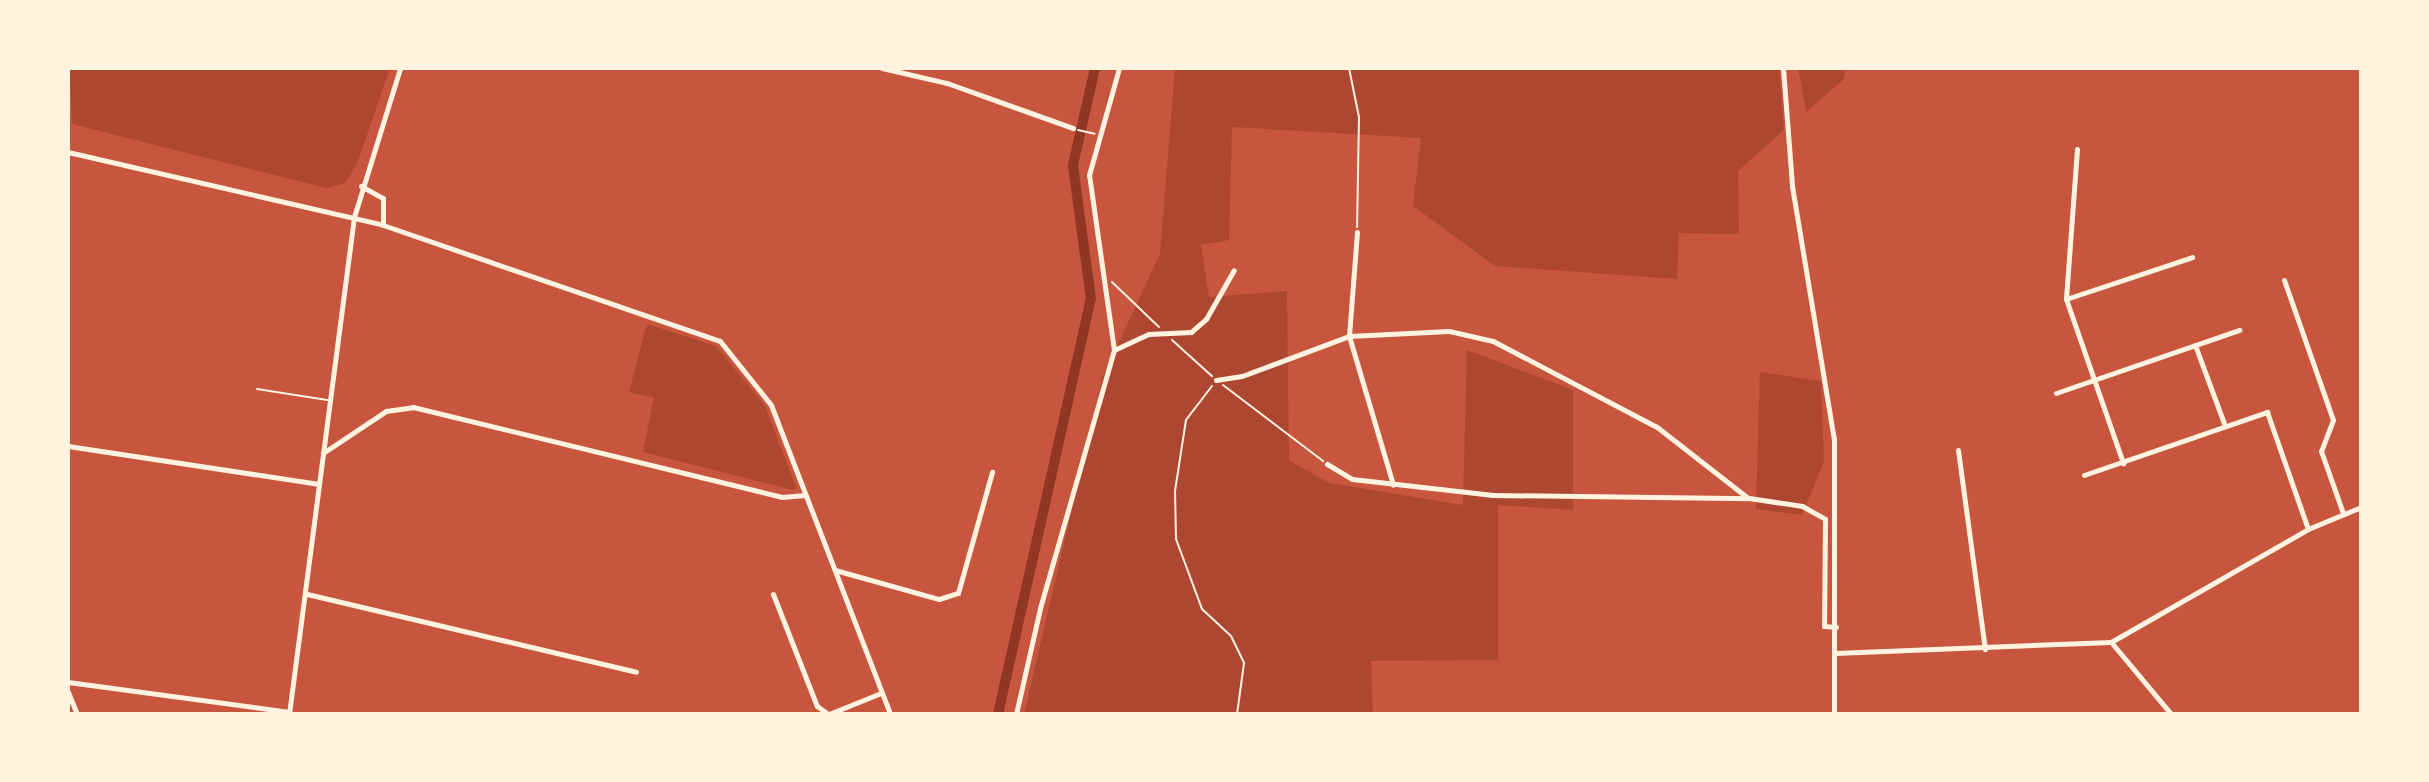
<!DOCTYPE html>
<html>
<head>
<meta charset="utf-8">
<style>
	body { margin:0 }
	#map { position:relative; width:2429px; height:782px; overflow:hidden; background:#c8553d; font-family:Quicksand,sans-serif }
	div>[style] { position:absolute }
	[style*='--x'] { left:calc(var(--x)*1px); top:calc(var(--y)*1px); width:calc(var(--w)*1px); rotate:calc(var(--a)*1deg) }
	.green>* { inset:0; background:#ae4732 }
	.canal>* { height:10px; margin:-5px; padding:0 5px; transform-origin:5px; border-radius:5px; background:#8f3625 }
	.path>* { height:2px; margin:-1px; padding:0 1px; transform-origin:1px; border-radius:1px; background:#fff3e0 }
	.service>* { height:2px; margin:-1px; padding:0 1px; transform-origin:1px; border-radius:1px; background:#fff3e0 }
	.minor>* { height:5px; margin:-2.5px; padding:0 2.5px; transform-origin:2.5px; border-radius:2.5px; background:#fff3e0 }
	span { translate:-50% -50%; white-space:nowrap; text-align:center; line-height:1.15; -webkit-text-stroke:6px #fff3e0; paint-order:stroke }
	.frame { position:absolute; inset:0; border:70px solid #fff3e0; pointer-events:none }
</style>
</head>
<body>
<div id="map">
	<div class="green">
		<div style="clip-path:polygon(70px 68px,390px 68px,357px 164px,345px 183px,327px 188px,72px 124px)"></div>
		<div style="clip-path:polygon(1175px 68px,1779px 68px,1784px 130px,1738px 171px,1739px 234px,1679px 233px,1677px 279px,1495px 266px,1413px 206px,1421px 138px,1232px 127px,1229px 240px,1201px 245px,1209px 297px,1287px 291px,1289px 461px,1330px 483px,1463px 505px,1467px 350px,1573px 390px,1573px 510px,1498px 505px,1498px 660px,1371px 661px,1373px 714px,1024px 714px,1103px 376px,1160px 254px)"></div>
		<div style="clip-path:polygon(1798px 68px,1845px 68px,1845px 78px,1806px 112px)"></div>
		<div style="clip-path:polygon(647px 324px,716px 346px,765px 406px,796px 487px,793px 490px,643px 452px,654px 398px,629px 392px)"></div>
		<div style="clip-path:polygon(1760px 372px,1821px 381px,1824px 461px,1802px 515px,1756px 509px)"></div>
	</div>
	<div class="canal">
		<div style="--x:998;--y:714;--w:425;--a:-77.4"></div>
		<div style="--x:1091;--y:299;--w:135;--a:-97.7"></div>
		<div style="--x:1073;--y:165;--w:99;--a:-77.2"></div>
	</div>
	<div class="path">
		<div style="--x:1349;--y:68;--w:50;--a:78.5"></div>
		<div style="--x:1359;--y:117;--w:110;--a:91"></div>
		<div style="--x:1078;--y:130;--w:17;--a:13"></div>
		<div style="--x:1112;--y:282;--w:65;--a:43.8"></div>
		<div style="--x:1172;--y:340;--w:54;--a:42"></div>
		<div style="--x:1223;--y:385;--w:126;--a:37.2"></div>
		<div style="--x:1212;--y:386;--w:43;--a:127.4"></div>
		<div style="--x:1186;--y:420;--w:72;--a:98.8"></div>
		<div style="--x:1175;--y:491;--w:48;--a:88.8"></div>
		<div style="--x:1176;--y:539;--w:75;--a:69.6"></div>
		<div style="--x:1202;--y:609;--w:40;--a:43"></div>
		<div style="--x:1231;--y:636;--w:30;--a:64"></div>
		<div style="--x:1244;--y:663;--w:51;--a:97.8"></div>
	</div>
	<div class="service">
		<div style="--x:257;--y:389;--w:71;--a:8.9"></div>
	</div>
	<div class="minor">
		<div style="--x:882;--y:68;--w:67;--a:13"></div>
		<div style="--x:947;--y:83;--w:134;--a:19.7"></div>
		<div style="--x:1783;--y:68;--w:118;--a:85.6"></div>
		<div style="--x:1792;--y:186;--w:256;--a:80.6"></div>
		<div style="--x:1834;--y:439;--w:275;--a:90"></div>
		<div style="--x:2077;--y:149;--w:150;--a:94.2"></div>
		<div style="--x:2066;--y:299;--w:174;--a:70.8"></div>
		<div style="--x:68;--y:152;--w:323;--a:13"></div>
		<div style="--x:383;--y:225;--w:356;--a:19"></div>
		<div style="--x:720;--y:341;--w:82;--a:51.4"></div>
		<div style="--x:771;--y:405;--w:331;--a:68.9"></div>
		<div style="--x:361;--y:186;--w:25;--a:29"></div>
		<div style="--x:383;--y:198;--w:27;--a:90"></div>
		<div style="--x:1357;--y:232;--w:104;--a:94.4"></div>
		<div style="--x:1349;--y:336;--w:155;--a:73.5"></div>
		<div style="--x:2284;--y:280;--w:148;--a:70.7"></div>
		<div style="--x:2333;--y:420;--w:33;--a:111"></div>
		<div style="--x:2321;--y:451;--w:66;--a:70.5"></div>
		<div style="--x:2066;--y:299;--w:133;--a:-18.4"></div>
		<div style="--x:2195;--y:345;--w:86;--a:69.7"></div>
		<div style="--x:1114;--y:350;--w:38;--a:-25"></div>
		<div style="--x:1149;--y:334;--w:42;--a:-2.7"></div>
		<div style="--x:1191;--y:332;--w:20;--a:-41"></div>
		<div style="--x:1206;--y:319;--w:56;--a:-60.3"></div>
		<div style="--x:1216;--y:380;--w:26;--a:-9"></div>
		<div style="--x:1242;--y:376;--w:114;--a:-20.5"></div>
		<div style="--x:1349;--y:336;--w:100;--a:-2.9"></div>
		<div style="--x:1449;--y:331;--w:45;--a:12.8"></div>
		<div style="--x:1493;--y:341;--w:185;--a:27.7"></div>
		<div style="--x:1657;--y:427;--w:115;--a:38"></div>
		<div style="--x:2056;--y:393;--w:194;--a:-19"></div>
		<div style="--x:68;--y:446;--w:254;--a:8.6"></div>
		<div style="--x:1958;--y:450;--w:201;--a:82.3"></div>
		<div style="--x:323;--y:453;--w:76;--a:-33.7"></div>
		<div style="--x:386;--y:411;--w:27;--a:-8"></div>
		<div style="--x:413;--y:407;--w:380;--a:13.7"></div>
		<div style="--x:782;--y:497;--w:23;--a:-5"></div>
		<div style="--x:1327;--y:464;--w:29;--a:31"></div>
		<div style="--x:1352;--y:479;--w:142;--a:6.5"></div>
		<div style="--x:1493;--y:495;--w:256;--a:0.7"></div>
		<div style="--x:1749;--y:498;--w:54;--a:8.6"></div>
		<div style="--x:1802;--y:506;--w:26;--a:29"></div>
		<div style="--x:1825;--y:519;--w:107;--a:90.5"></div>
		<div style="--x:1824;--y:626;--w:12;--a:5"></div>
		<div style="--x:2084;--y:475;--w:194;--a:-19"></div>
		<div style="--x:2267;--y:412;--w:124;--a:70.7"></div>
		<div style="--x:835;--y:570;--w:108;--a:15.6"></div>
		<div style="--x:939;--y:599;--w:20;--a:-18"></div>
		<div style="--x:958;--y:593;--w:126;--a:-74.3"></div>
		<div style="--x:307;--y:594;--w:338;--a:13.3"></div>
		<div style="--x:773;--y:594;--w:120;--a:68.6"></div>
		<div style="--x:817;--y:706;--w:14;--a:36"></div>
		<div style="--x:2111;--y:642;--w:94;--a:50.2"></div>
		<div style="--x:1835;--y:653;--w:276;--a:-2.3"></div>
		<div style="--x:2111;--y:642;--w:227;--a:-29.8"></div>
		<div style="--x:2308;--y:529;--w:57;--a:-22.5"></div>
		<div style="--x:68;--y:682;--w:223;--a:7.7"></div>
		<div style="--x:68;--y:692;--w:24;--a:68"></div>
		<div style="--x:289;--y:714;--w:501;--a:-82.55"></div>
		<div style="--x:354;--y:217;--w:156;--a:-72.8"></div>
		<div style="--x:829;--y:714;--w:56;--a:-22"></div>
		<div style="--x:1016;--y:714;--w:109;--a:-77.2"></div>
		<div style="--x:1040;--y:608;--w:268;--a:-74"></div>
		<div style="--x:1114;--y:350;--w:177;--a:-98.1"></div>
		<div style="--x:1089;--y:175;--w:111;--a:-74.3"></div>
		<div style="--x:2359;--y:714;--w:2;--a:-27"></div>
	</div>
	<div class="frame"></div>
</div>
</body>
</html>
